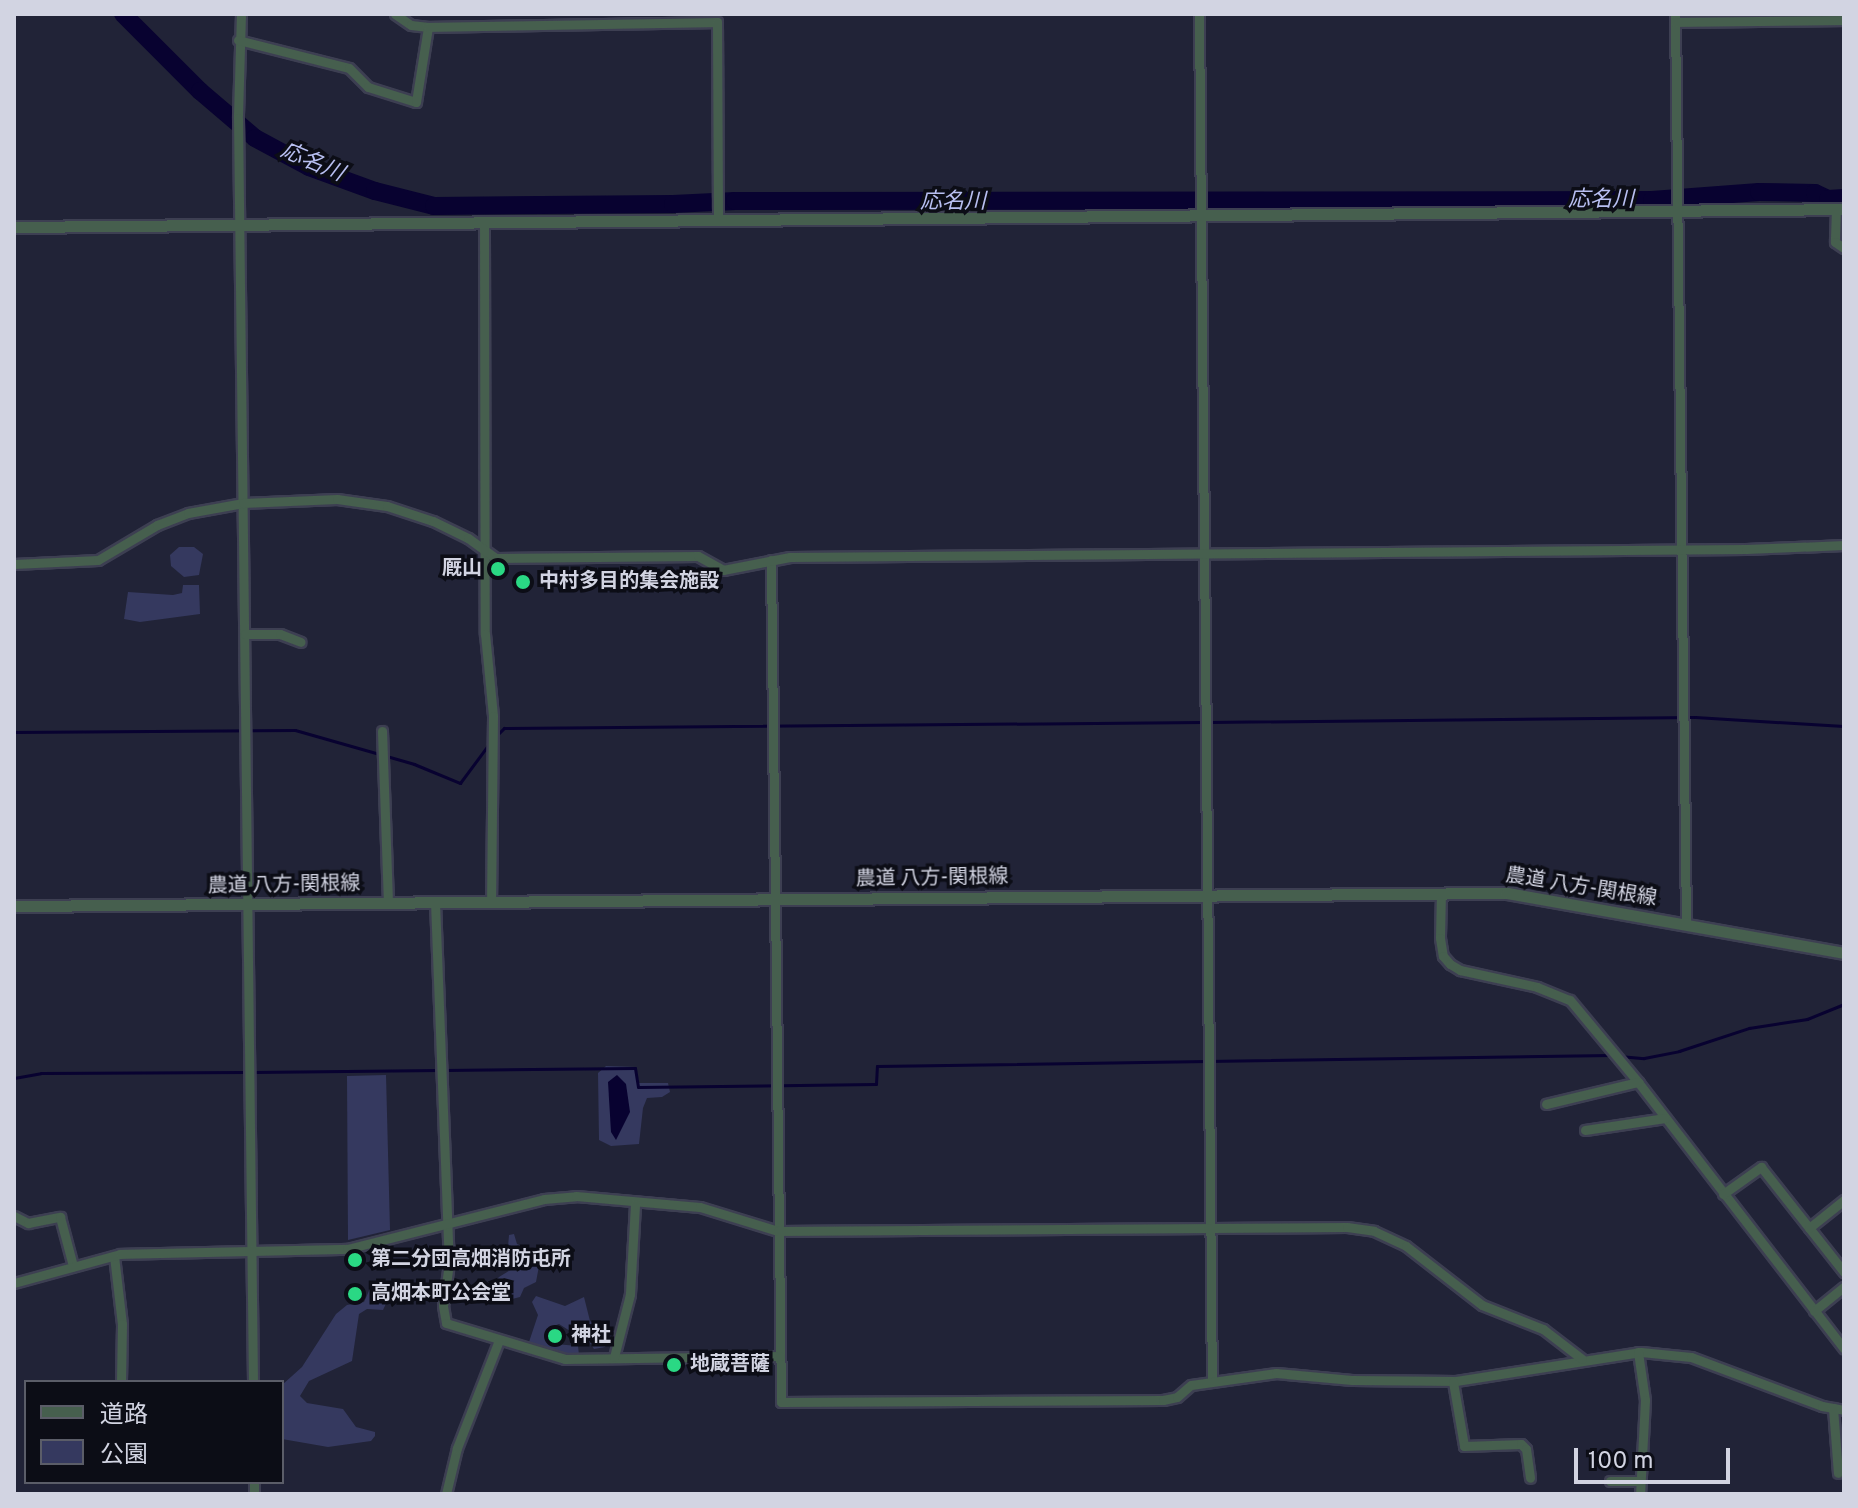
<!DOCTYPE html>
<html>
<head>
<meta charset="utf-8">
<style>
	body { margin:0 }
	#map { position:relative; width:1858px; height:1508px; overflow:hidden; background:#212337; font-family:Overpass,"Noto Sans JP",sans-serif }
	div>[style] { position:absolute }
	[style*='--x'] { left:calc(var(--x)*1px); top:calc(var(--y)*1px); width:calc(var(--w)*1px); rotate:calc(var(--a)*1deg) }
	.green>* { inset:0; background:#35395f }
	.water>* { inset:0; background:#080230 }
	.stream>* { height:3px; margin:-1.5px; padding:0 1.5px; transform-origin:1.5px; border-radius:1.5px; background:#080230 }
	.river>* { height:18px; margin:-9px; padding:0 9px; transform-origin:9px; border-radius:9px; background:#080230 }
	.roads { filter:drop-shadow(2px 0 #3d3f52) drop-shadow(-2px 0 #3d3f52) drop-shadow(0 2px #3d3f52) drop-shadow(0 -2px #3d3f52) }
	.minor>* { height:9px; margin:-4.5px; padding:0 4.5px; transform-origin:4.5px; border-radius:4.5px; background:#465f4e }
	.tertiary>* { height:11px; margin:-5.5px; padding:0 5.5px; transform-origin:5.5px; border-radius:5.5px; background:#465f4e }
	.dots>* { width:22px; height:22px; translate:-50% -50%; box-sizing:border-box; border:4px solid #0c0d16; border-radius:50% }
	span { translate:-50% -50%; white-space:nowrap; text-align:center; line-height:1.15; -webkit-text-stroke:7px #0c0d16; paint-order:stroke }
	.poi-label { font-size:20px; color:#d2d4e2; font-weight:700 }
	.right { translate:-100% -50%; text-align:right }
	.left { translate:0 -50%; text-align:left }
	.street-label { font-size:20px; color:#d2d4e2 }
	.water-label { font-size:22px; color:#b8bff1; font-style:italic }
	.frame { position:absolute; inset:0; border:16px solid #d2d4e2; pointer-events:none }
	.legend { position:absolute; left:24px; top:1380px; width:260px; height:104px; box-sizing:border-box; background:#0c0d16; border:2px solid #5b5d68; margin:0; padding:10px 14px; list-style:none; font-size:24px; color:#d2d4e2 }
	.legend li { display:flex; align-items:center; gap:16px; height:40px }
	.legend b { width:40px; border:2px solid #5b5d68 }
	.scale { position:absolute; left:1574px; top:1448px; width:156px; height:36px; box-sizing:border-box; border:4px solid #d2d4e2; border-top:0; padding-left:10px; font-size:24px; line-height:28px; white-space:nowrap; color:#d2d4e2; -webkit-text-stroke:6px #0c0d16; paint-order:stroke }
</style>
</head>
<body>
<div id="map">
	<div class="green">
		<div style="clip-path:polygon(179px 547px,194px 547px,203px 554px,199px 575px,184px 577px,171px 566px,170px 555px)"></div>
		<div style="clip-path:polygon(183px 585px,199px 585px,200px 614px,140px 622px,124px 619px,128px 592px,173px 595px,182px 593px)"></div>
		<div style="clip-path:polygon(606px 1066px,636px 1067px,639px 1083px,668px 1083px,670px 1092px,662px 1097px,647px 1098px,643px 1108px,639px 1144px,611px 1146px,599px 1140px,598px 1073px)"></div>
		<div style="clip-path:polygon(386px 1075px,390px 1230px,348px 1240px,347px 1076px)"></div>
		<div style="clip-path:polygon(514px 1234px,517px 1244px,534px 1251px,539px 1266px,536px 1282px,524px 1288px,520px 1297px,496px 1303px,486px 1292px,499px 1277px,517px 1266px,515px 1259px,507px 1259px,509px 1235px)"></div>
		<div style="clip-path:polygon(386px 1282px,390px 1295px,383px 1310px,367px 1309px,359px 1314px,352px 1361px,309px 1381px,300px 1396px,307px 1403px,343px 1409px,356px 1427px,375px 1432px,375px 1436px,371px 1441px,328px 1447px,282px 1439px,282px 1385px,302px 1367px,336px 1314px,347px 1305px,364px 1302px,372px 1284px)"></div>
		<div style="clip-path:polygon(536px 1296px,565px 1306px,584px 1297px,590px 1321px,599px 1328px,614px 1331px,605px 1347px,594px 1349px,583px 1333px,570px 1331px,559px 1324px,546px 1329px,545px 1337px,555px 1344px,578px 1346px,579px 1355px,568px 1357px,528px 1345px,538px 1315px,532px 1302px)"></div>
	</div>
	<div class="water">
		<div style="clip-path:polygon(617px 1075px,626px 1084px,630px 1112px,616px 1140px,611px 1132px,608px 1082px)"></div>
	</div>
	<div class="stream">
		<div style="--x:1210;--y:722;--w:485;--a:-0.6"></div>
		<div style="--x:1695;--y:717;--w:149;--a:3.5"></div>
		<div style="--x:14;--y:732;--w:281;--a:-0.4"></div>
		<div style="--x:295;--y:730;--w:124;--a:15.9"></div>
		<div style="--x:414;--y:764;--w:50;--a:22.4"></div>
		<div style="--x:460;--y:783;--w:49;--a:-53.4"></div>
		<div style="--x:497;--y:735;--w:10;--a:-45"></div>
		<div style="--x:504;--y:728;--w:698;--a:-0.49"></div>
		<div style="--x:1619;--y:1056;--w:25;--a:5"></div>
		<div style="--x:1644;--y:1058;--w:36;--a:-11"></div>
		<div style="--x:1679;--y:1051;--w:74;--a:-18.2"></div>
		<div style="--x:1749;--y:1028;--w:59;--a:-8.8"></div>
		<div style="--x:1807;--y:1019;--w:40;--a:-22"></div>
		<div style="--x:445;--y:1070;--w:190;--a:-0.6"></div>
		<div style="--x:635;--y:1068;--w:19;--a:81"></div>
		<div style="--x:638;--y:1087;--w:238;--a:-0.7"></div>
		<div style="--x:876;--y:1084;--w:18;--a:-87"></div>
		<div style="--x:877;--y:1066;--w:734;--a:-0.86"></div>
		<div style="--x:253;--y:1072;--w:185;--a:-0.6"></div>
		<div style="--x:14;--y:1078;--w:27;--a:-10"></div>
		<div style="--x:41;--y:1073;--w:205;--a:-0.3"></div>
	</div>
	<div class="river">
		<div style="--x:123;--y:14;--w:109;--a:45"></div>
		<div style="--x:200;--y:91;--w:72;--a:40.5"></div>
		<div style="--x:255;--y:138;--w:61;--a:28.2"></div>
		<div style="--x:309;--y:167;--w:70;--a:20"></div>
		<div style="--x:375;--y:191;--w:61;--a:14.3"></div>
		<div style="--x:434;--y:206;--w:239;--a:-0.5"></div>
		<div style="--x:673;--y:204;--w:62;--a:-2.8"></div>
		<div style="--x:735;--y:201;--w:917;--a:-0.06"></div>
		<div style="--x:1652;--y:200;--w:107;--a:-4.3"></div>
		<div style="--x:1759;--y:192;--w:56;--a:1"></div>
		<div style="--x:1815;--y:193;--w:14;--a:25"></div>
		<div style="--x:1828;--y:199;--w:16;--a:-4"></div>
	</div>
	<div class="roads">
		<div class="minor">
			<div style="--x:241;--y:14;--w:104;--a:91.7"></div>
			<div style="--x:238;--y:118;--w:1264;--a:89.32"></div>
			<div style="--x:395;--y:14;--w:19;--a:35"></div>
			<div style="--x:411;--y:25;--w:17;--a:7"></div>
			<div style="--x:1199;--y:14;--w:1367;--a:89.46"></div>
			<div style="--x:1675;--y:14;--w:909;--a:89.31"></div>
			<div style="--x:1675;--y:22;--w:169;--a:-0.7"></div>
			<div style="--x:238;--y:40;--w:114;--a:14.2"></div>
			<div style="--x:349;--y:68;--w:27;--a:45"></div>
			<div style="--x:368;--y:87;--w:50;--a:17.4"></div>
			<div style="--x:416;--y:102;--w:76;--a:-80.9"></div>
			<div style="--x:428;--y:27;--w:289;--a:-1"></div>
			<div style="--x:717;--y:22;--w:198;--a:89.7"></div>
			<div style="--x:1836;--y:209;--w:33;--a:92"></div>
			<div style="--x:1835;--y:242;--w:11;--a:34"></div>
			<div style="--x:484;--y:224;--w:410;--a:89.9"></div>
			<div style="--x:485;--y:634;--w:82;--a:84.4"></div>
			<div style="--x:493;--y:716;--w:185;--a:90.6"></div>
			<div style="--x:771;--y:560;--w:842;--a:89.32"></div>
			<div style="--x:781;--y:1402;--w:382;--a:-0.3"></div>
			<div style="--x:1163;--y:1400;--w:14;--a:-12"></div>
			<div style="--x:1177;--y:1397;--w:18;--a:-41"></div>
			<div style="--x:1191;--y:1385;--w:86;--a:-8"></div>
			<div style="--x:1276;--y:1373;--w:76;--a:5.3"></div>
			<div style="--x:1352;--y:1380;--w:104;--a:0.6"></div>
			<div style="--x:1456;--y:1381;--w:187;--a:-8.9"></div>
			<div style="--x:1641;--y:1352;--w:50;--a:5.7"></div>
			<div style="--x:1691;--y:1357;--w:140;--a:20.5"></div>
			<div style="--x:1822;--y:1406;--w:22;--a:10"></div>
			<div style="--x:14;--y:564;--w:84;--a:-2.7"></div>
			<div style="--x:98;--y:560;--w:69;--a:-30.7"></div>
			<div style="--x:157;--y:525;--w:33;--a:-21"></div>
			<div style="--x:188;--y:513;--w:56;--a:-10.3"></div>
			<div style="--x:243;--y:503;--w:94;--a:-2.4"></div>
			<div style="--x:337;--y:499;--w:50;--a:8"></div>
			<div style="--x:387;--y:506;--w:48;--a:18.1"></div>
			<div style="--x:433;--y:521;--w:39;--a:26"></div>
			<div style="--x:468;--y:538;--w:34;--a:36"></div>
			<div style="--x:496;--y:558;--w:202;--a:-0.6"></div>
			<div style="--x:698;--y:556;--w:29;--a:29"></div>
			<div style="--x:723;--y:570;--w:68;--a:-11"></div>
			<div style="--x:790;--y:557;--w:956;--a:-0.48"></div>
			<div style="--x:1746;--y:549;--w:98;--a:-2.3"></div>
			<div style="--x:245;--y:634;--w:35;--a:0"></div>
			<div style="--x:280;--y:634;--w:22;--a:21"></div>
			<div style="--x:382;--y:731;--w:172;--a:88"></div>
			<div style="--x:1441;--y:893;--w:45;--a:91.3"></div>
			<div style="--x:1440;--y:938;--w:18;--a:81"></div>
			<div style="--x:1443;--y:956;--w:11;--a:49"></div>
			<div style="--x:1450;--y:964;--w:12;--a:31"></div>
			<div style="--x:1460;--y:970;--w:79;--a:12.4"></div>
			<div style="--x:1537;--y:987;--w:35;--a:22"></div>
			<div style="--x:1570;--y:1000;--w:107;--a:50.3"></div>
			<div style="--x:1638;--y:1082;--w:337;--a:52.3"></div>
			<div style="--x:435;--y:902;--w:361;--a:87.8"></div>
			<div style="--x:449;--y:1263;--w:43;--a:97.9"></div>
			<div style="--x:443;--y:1306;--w:17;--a:80"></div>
			<div style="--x:446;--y:1323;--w:124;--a:16.8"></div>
			<div style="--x:565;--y:1359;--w:215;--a:-0.8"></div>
			<div style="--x:1546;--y:1104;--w:95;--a:-13.4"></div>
			<div style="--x:1585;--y:1130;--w:81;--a:-8.5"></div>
			<div style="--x:1723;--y:1194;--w:47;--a:-35.4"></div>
			<div style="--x:1761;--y:1167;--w:134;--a:51.7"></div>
			<div style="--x:14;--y:1216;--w:16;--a:27"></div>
			<div style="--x:28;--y:1223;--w:33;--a:-11"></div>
			<div style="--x:60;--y:1217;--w:51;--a:75.1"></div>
			<div style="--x:1809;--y:1228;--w:45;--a:-38.7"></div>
			<div style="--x:114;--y:1256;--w:68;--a:83.3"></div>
			<div style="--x:122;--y:1324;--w:58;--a:91"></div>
			<div style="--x:14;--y:1283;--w:110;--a:-15.3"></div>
			<div style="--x:120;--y:1254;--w:227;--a:-1.3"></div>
			<div style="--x:347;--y:1249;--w:203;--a:-14.2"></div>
			<div style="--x:544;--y:1199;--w:32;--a:-5"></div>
			<div style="--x:576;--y:1196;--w:124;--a:5.1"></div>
			<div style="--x:700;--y:1207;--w:82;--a:17.1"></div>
			<div style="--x:778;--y:1231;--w:569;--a:-0.4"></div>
			<div style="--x:1347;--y:1227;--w:27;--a:8"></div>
			<div style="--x:1374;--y:1231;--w:35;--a:25"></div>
			<div style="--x:1406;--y:1246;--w:96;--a:37.8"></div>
			<div style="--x:1482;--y:1305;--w:66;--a:21.5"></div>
			<div style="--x:1543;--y:1329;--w:49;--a:37.6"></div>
			<div style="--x:1814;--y:1311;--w:38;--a:-39"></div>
			<div style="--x:1638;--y:1352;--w:49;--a:81.7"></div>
			<div style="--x:1645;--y:1400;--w:94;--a:93"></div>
			<div style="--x:614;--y:1357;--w:65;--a:-75.7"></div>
			<div style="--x:630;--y:1294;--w:90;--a:-86.8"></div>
			<div style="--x:1453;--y:1382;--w:65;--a:80.2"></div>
			<div style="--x:1464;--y:1446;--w:57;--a:-2"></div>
			<div style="--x:1521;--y:1444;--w:7;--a:45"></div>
			<div style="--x:1526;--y:1449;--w:29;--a:82"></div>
			<div style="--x:1833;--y:1408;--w:65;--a:85.6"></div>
			<div style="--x:1610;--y:1481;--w:30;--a:0"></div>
			<div style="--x:254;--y:1482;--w:12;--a:90"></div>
			<div style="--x:446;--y:1494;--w:47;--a:-76.6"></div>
			<div style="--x:457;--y:1448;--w:116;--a:-68.7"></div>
		</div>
		<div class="tertiary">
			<div style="--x:14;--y:227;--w:1830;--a:-0.56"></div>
			<div style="--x:14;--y:906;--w:1493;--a:-0.5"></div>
			<div style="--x:1507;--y:893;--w:342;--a:10.1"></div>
		</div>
	</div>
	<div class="dots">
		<div style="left:498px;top:569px;background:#2ad884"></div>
		<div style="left:523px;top:582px;background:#2ad884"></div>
		<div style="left:355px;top:1260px;background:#2ad884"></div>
		<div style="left:355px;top:1294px;background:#2ad884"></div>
		<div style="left:555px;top:1336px;background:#2ad884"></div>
		<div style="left:674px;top:1365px;background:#2ad884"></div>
	</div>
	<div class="poi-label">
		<span class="right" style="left:482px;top:569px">厩山</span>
		<span class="left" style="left:539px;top:582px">中村多目的集会施設</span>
		<span class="left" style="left:371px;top:1260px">第二分団高畑消防屯所</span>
		<span class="left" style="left:371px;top:1294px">高畑本町公会堂</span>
		<span class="left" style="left:571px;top:1336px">神社</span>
		<span class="left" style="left:690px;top:1365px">地蔵菩薩</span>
	</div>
	<div class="street-label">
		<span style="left:932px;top:879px;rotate:-1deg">農道 八方-関根線</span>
		<span style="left:284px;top:886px;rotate:-1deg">農道 八方-関根線</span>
		<span style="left:1581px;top:888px;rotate:9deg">農道 八方-関根線</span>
	</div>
	<div class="water-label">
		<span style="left:312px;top:163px;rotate:23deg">応名川</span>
		<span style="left:1601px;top:201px">応名川</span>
		<span style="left:953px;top:203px">応名川</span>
	</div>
	<div class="frame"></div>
	<ul class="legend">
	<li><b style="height:10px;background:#465f4e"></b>道路</li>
	<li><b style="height:22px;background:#35395f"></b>公園</li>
	</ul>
	<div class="scale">100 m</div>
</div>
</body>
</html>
